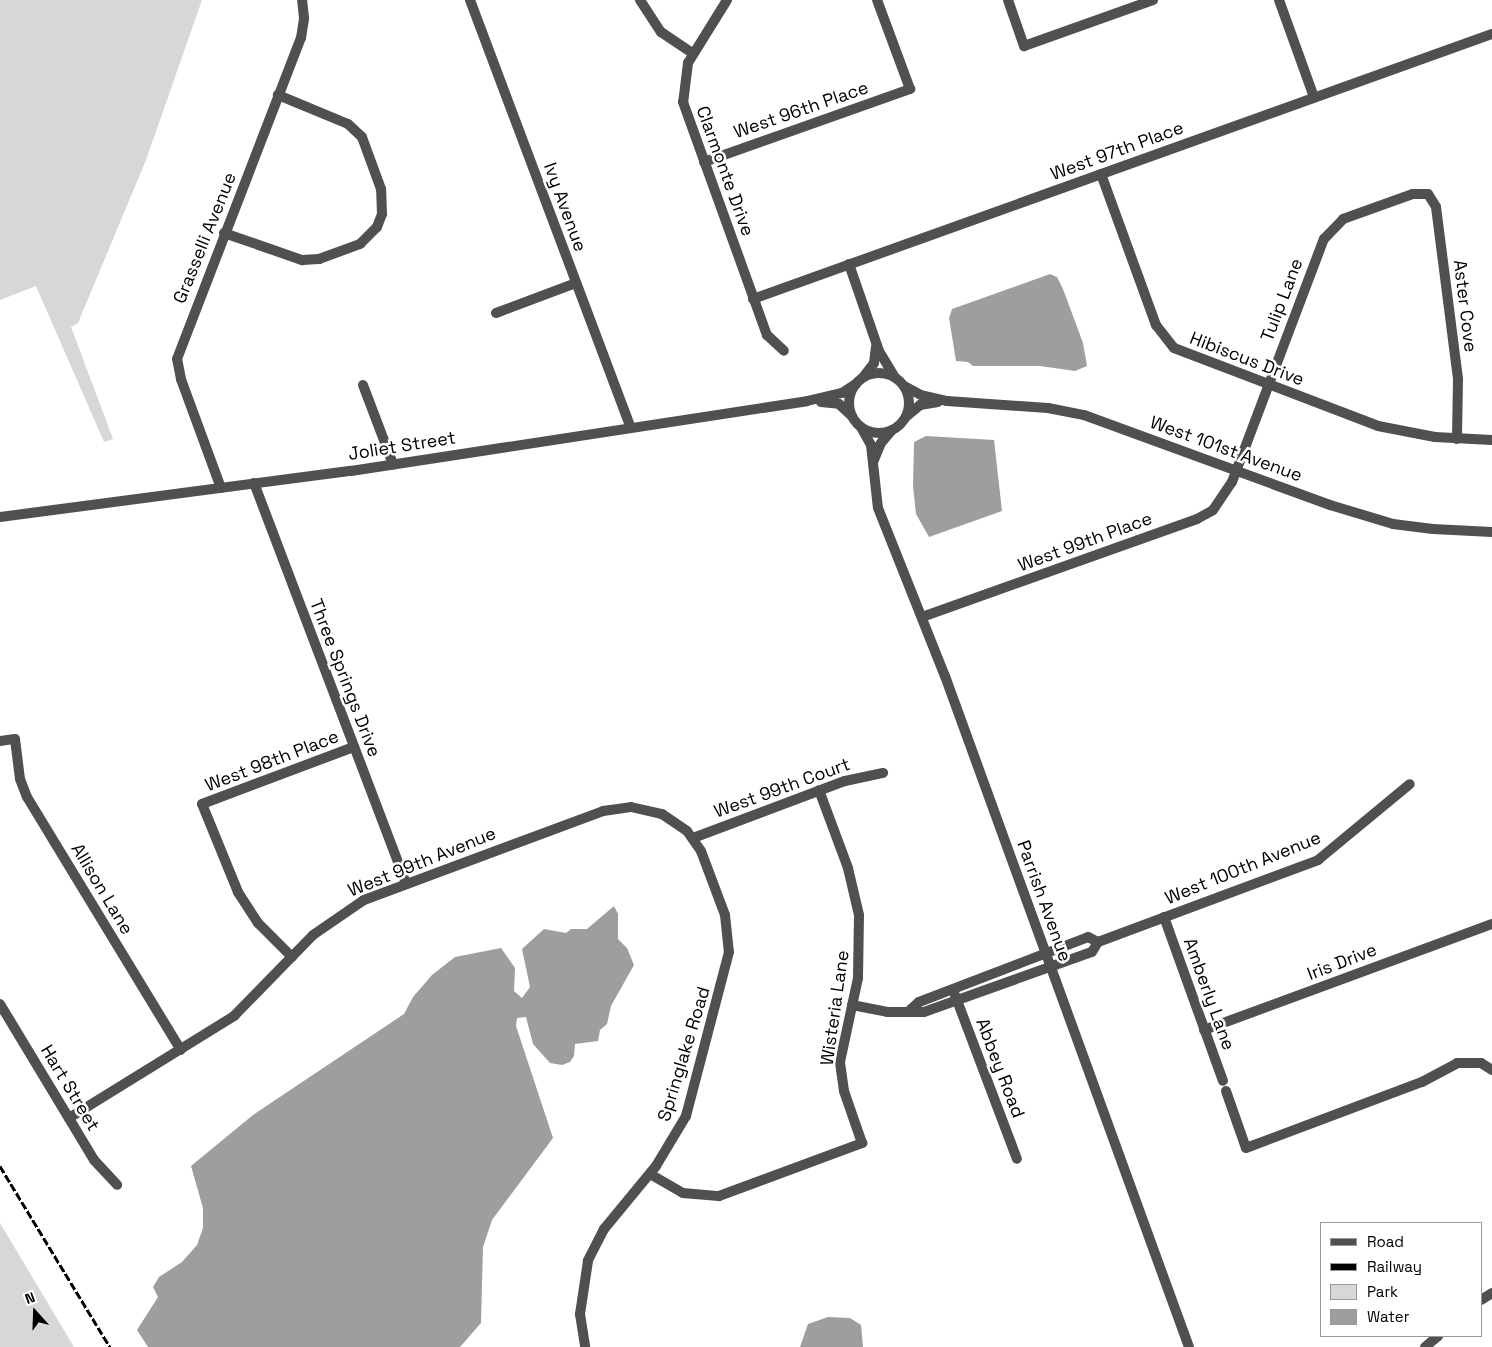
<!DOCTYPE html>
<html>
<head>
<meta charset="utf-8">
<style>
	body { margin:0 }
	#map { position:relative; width:1492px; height:1347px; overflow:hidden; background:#fff; font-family:"Space Grotesk",sans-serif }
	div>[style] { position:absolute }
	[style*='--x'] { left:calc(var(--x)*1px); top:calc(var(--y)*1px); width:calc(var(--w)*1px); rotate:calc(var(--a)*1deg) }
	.green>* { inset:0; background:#d7d7d7 }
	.water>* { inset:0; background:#9e9e9e }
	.minor>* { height:10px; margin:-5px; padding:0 5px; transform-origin:5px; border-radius:5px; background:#505050 }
	.minor>.ring { margin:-5px; padding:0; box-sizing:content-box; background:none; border:10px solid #505050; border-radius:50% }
	.rail>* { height:2.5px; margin-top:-1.25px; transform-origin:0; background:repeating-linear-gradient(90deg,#000 0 8px,transparent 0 10.5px) }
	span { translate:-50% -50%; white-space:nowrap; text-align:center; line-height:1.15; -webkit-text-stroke:5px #fff; paint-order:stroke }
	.street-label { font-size:18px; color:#000 }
	.legend { position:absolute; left:1320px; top:1222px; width:162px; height:115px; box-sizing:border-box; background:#fff; border:1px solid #999; margin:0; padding:6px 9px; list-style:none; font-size:15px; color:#000 }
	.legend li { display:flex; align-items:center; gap:10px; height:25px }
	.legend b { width:25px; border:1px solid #999 }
	.north { position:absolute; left:10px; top:1287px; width:50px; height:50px; -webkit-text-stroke:4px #fff; paint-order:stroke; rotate:340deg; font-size:14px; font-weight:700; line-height:20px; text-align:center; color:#000 }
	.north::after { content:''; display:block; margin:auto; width:18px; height:22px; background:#000; clip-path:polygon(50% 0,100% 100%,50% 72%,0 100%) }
</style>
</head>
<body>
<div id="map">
	<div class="green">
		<div style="clip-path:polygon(0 0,202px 0,146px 160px,78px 323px,71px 327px,113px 439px,104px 442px,36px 286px,0 300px)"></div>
		<div style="clip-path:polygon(0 1223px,74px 1347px,0 1347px)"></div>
	</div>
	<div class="water">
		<div style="clip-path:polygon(1050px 274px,1057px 277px,1063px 289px,1083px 343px,1087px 366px,1075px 371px,1040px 366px,973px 366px,968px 362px,956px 361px,949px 318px,952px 309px)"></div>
		<div style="clip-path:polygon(926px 436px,994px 440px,1002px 511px,929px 537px,916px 514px,913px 486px,914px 442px)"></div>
		<div style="clip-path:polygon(614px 906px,618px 914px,618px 939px,627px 948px,634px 965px,611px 1006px,607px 1024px,600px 1030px,598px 1041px,575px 1044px,574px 1056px,570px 1062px,562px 1065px,550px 1063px,533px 1044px,526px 1017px,517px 1018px,516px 1026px,553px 1138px,492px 1220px,483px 1247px,481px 1323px,460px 1347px,148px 1347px,137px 1330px,158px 1297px,153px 1287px,159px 1277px,182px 1262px,197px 1245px,203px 1228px,203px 1208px,191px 1166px,253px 1115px,404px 1014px,413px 997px,432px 975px,455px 957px,501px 948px,515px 968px,514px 991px,522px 998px,530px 987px,522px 949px,544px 929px,566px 933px,571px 929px,587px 929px)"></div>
		<div style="clip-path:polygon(828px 1317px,850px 1318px,861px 1325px,863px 1347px,800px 1347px,808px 1324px)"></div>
	</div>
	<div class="minor">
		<div style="--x:470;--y:0;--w:455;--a:69.4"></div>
		<div style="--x:640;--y:0;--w:38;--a:57"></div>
		<div style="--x:661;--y:32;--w:37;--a:34"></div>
		<div style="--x:727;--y:0;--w:74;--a:121.8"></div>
		<div style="--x:688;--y:63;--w:39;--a:97"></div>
		<div style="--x:683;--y:102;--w:248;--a:70.2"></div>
		<div style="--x:767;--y:335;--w:23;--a:43"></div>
		<div style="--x:1008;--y:0;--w:49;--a:70.8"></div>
		<div style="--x:1024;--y:46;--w:137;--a:-19.6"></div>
		<div style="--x:1279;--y:0;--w:103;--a:70.2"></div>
		<div style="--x:704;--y:162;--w:219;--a:-19.5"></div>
		<div style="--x:910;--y:89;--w:95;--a:-110.3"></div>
		<div style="--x:1101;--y:174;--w:161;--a:70"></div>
		<div style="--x:1156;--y:325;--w:29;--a:52"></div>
		<div style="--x:1174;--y:348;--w:218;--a:20.9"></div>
		<div style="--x:1378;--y:426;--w:58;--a:10.9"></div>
		<div style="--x:1435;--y:437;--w:57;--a:3"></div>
		<div style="--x:224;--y:233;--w:83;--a:19.1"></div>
		<div style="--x:302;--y:260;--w:17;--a:-3"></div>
		<div style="--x:319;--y:259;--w:44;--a:-20.1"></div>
		<div style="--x:360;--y:244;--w:24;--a:-45"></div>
		<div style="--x:377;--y:227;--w:14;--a:-69"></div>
		<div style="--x:382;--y:214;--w:25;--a:-92"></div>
		<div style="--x:381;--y:189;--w:55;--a:-110.1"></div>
		<div style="--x:362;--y:137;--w:19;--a:-137"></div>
		<div style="--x:348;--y:124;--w:76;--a:-157.5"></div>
		<div style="--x:849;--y:264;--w:92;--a:71"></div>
		<div style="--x:879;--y:351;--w:29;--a:59"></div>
		<div style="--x:753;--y:299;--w:785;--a:-19.73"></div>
		<div style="--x:496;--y:313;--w:85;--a:-20.6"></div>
		<div class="ring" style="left:849px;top:373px;width:50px;height:50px"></div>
		<div style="--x:864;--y:376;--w:16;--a:-52"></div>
		<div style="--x:874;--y:363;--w:16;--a:-83"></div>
		<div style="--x:363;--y:385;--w:85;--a:69.2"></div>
		<div style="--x:904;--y:386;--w:19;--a:28"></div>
		<div style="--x:921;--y:395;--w:27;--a:13"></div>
		<div style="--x:947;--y:401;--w:101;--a:4"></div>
		<div style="--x:1048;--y:408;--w:37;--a:11"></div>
		<div style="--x:1084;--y:415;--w:262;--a:20.1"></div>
		<div style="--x:1330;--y:505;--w:66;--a:16.8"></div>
		<div style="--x:1393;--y:524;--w:40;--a:7.1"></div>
		<div style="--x:1433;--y:529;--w:59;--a:2.9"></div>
		<div style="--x:821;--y:402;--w:18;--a:6"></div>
		<div style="--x:839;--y:404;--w:18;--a:43"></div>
		<div style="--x:907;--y:416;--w:17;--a:-40"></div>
		<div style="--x:920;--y:405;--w:18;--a:-9"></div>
		<div style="--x:861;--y:427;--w:21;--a:61"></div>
		<div style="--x:871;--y:445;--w:63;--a:83.7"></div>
		<div style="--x:878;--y:508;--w:181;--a:68.3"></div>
		<div style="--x:945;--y:676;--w:714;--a:70.02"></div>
		<div style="--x:874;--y:460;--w:18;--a:-68"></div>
		<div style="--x:881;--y:443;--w:17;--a:-50"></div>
		<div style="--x:254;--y:483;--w:429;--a:69.2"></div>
		<div style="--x:221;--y:488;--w:116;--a:-110.2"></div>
		<div style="--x:181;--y:379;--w:20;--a:-101"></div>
		<div style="--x:177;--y:359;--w:344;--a:-68.9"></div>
		<div style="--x:301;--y:38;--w:20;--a:-81"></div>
		<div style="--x:304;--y:18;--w:18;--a:-96"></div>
		<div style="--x:0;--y:517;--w:354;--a:-7.5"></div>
		<div style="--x:351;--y:471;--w:461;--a:-8.7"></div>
		<div style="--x:807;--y:401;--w:36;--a:-13"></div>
		<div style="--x:842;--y:393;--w:17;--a:-33"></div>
		<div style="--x:922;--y:617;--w:292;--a:-19.6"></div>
		<div style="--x:1197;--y:519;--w:18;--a:-29"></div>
		<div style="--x:1213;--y:510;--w:34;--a:-56"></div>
		<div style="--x:1232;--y:482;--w:260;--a:-69.3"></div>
		<div style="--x:1324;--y:239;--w:28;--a:-46"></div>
		<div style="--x:1343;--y:219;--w:74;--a:-19.7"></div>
		<div style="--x:1413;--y:194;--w:15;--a:0"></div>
		<div style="--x:1428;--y:194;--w:15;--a:58"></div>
		<div style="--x:1436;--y:207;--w:173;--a:82.7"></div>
		<div style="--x:1458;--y:379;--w:60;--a:91"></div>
		<div style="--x:0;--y:741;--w:15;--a:-8"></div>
		<div style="--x:15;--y:739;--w:40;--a:82.9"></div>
		<div style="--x:20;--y:779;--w:19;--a:69"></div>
		<div style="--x:27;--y:797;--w:296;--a:58.7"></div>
		<div style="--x:693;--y:838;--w:162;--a:-20.6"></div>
		<div style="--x:845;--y:781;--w:39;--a:-12"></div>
		<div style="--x:1164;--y:917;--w:174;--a:70.2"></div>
		<div style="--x:292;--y:957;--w:48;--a:-135"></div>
		<div style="--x:258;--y:923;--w:37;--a:-123"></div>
		<div style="--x:238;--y:892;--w:95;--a:-112.2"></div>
		<div style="--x:202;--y:804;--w:162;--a:-20.6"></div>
		<div style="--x:955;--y:995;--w:175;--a:69.3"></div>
		<div style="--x:0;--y:1004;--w:182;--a:58.9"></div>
		<div style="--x:94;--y:1160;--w:34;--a:47"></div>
		<div style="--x:852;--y:1005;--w:36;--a:11"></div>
		<div style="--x:887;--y:1012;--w:37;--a:0"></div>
		<div style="--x:924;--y:1012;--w:178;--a:-19.7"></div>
		<div style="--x:1092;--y:952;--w:12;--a:-59"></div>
		<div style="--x:1098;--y:942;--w:235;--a:-20.4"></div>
		<div style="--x:1318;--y:860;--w:119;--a:-39.6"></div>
		<div style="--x:910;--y:1010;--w:12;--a:-42"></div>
		<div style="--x:919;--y:1002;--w:181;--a:-21"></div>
		<div style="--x:1088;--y:937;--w:11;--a:27"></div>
		<div style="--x:1204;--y:1030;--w:307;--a:-20.2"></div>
		<div style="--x:1226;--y:1091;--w:60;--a:70.7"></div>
		<div style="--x:1246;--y:1148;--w:188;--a:-20.6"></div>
		<div style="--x:1422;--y:1082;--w:40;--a:-28"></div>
		<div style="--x:1457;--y:1063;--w:24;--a:0"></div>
		<div style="--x:1481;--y:1063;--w:13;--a:32"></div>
		<div style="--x:69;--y:1118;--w:194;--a:-31.7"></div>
		<div style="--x:234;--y:1016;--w:113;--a:-45.7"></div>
		<div style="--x:313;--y:935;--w:62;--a:-34.5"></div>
		<div style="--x:364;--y:900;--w:255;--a:-20.4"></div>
		<div style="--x:603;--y:811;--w:28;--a:-8"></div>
		<div style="--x:631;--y:807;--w:32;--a:13"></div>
		<div style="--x:662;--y:814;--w:30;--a:34"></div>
		<div style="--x:687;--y:831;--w:24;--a:55"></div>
		<div style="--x:701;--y:851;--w:68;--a:69.4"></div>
		<div style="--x:725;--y:915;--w:37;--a:84"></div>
		<div style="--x:729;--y:952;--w:170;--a:104.7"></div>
		<div style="--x:686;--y:1116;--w:58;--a:121"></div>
		<div style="--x:656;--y:1166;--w:82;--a:129.5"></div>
		<div style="--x:604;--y:1229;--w:36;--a:117"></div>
		<div style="--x:588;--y:1261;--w:54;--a:98.6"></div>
		<div style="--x:580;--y:1314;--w:33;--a:81"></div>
		<div style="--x:650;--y:1174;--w:38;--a:30"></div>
		<div style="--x:683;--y:1193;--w:36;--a:5"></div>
		<div style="--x:719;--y:1196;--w:153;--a:-20.3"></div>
		<div style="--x:862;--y:1143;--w:55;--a:-109.1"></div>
		<div style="--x:844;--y:1091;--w:29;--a:-98"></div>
		<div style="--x:840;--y:1062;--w:86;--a:-77.9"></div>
		<div style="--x:858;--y:978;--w:63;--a:-89.1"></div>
		<div style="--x:859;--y:915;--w:48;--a:-103.2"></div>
		<div style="--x:848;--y:868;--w:83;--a:-110.4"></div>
		<div style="--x:1481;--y:1300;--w:13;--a:-32"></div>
		<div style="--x:1425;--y:1347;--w:17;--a:-40"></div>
	</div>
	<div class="rail">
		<div style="--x:0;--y:1166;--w:212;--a:58.7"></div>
	</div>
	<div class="street-label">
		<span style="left:801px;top:110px;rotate:-19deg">West 96th Place</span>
		<span style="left:1117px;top:151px;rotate:-20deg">West 97th Place</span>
		<span style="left:725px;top:171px;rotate:70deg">Clarmonte Drive</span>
		<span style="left:565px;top:207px;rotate:70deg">Ivy Avenue</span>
		<span style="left:205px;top:238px;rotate:-68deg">Grasselli Avenue</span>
		<span style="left:1282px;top:300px;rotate:-69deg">Tulip Lane</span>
		<span style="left:1465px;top:306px;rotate:83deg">Aster Cove</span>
		<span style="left:1247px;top:359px;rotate:21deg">Hibiscus Drive</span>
		<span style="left:402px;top:446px;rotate:-9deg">Joliet Street</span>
		<span style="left:1226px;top:449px;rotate:20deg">West 101st Avenue</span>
		<span style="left:1085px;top:542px;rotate:-20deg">West 99th Place</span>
		<span style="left:345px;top:678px;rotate:69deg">Three Springs Drive</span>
		<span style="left:272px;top:761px;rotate:-21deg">West 98th Place</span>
		<span style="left:782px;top:788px;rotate:-20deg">West 99th Court</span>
		<span style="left:422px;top:862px;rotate:-22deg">West 99th Avenue</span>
		<span style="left:1243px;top:868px;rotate:-22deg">West 100th Avenue</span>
		<span style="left:102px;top:889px;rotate:59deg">Allison Lane</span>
		<span style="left:1044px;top:901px;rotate:70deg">Parrish Avenue</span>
		<span style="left:1342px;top:962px;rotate:-21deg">Iris Drive</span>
		<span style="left:1209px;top:994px;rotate:70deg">Amberly Lane</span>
		<span style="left:835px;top:1008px;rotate:-82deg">Wisteria Lane</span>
		<span style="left:684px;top:1054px;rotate:-73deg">Springlake Road</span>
		<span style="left:1000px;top:1068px;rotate:69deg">Abbey Road</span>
		<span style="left:70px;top:1088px;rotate:59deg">Hart Street</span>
	</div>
	<ul class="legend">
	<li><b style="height:6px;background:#505050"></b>Road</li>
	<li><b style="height:6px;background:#000"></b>Railway</li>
	<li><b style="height:14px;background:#d7d7d7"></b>Park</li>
	<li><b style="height:14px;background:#9e9e9e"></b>Water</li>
	</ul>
	<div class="north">N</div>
</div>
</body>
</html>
